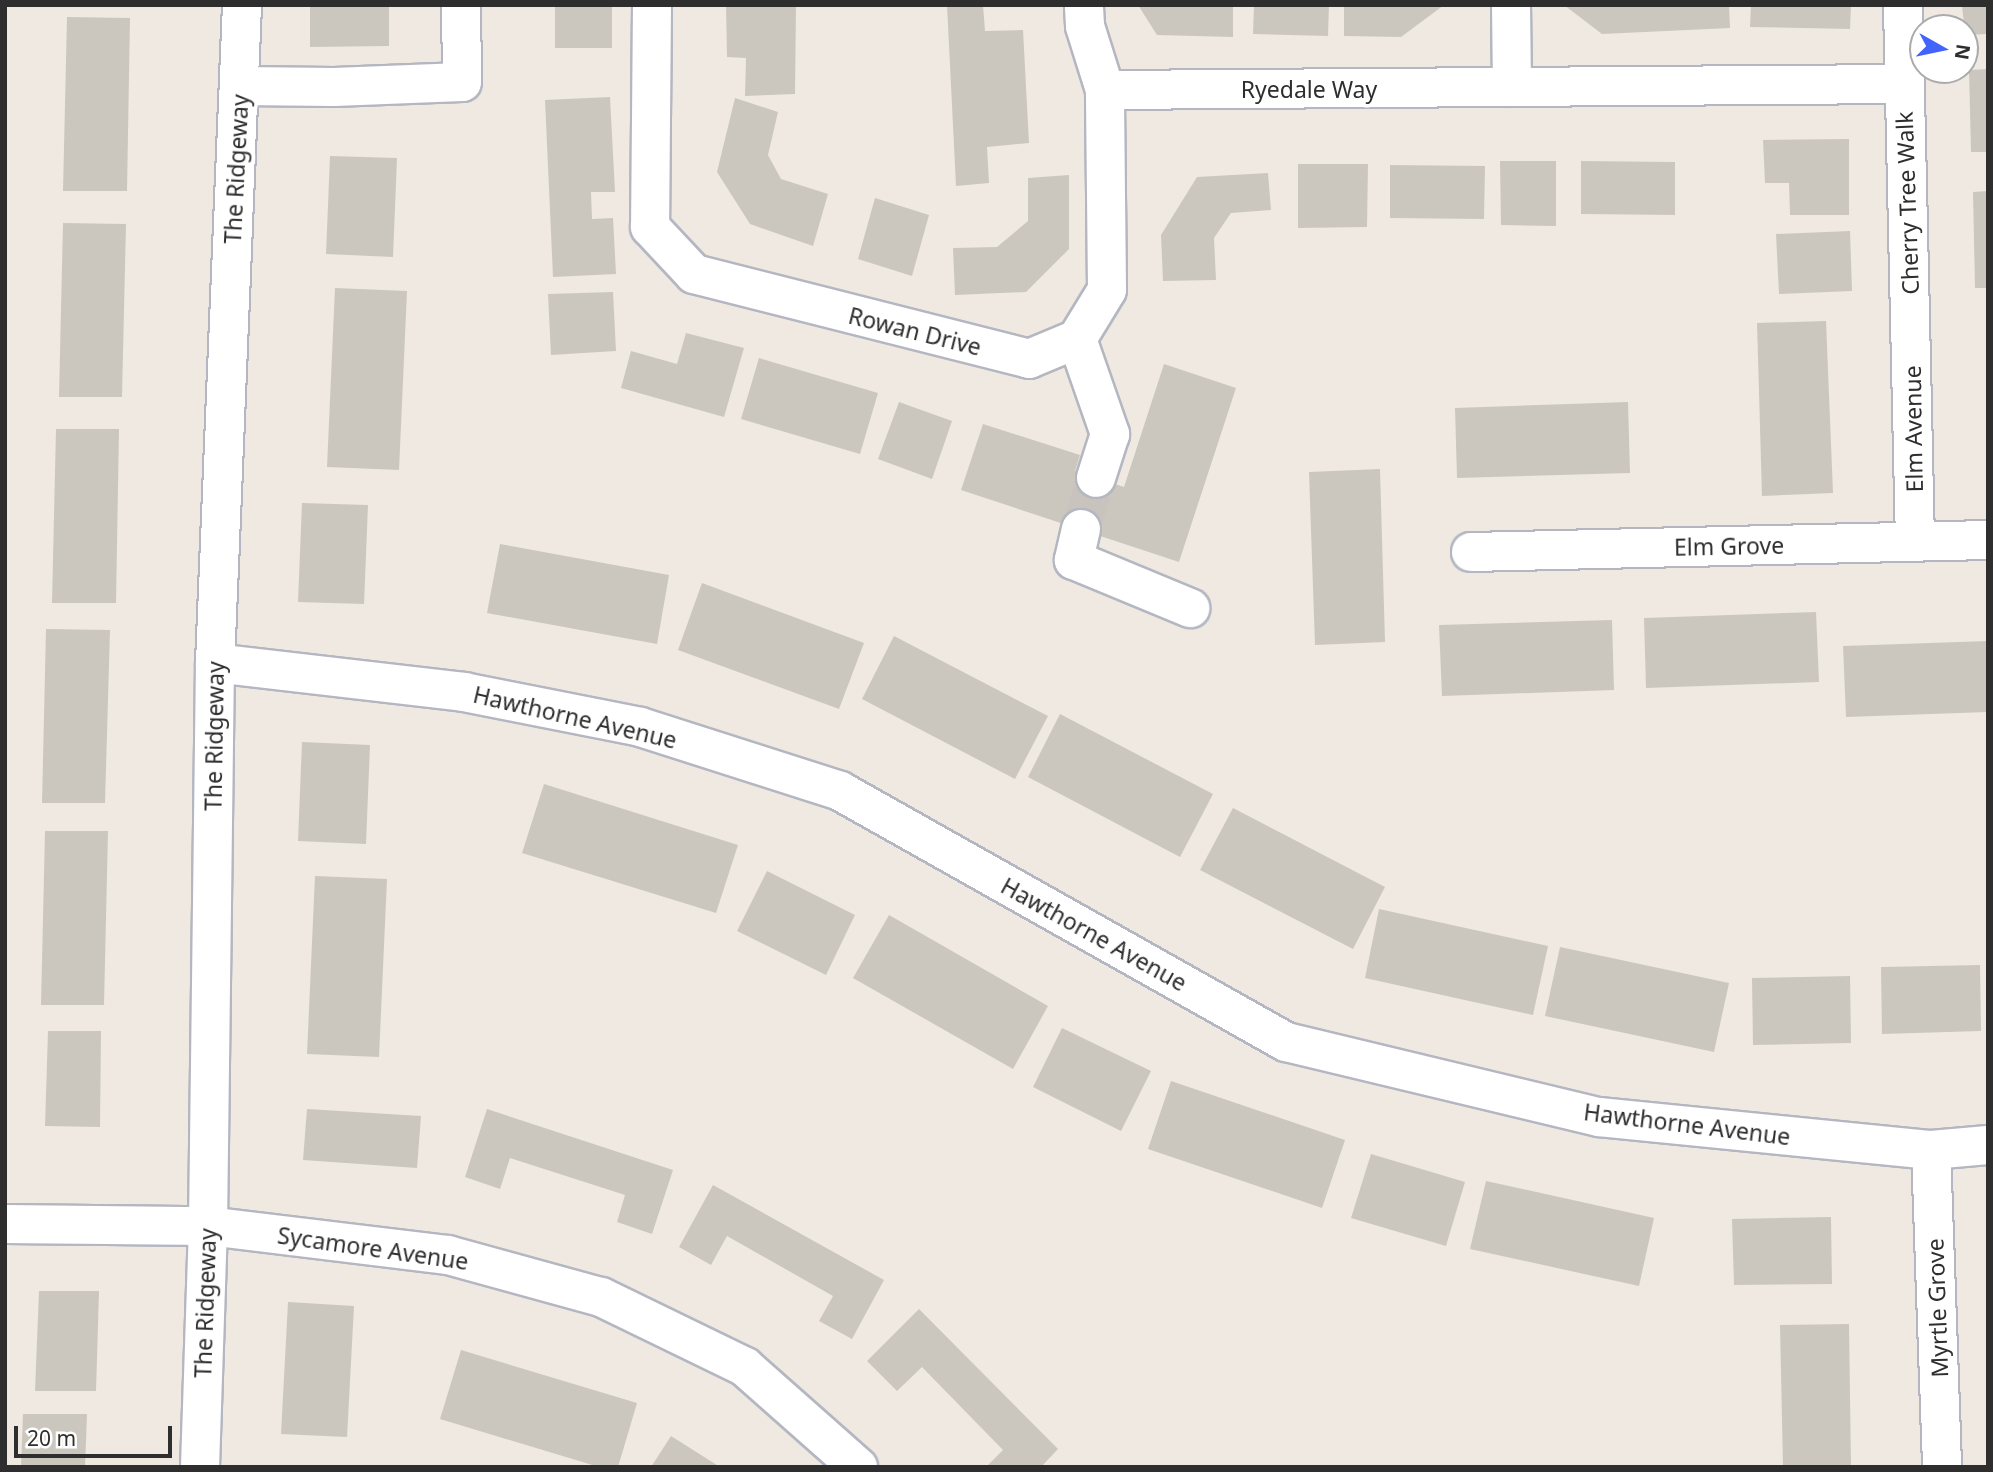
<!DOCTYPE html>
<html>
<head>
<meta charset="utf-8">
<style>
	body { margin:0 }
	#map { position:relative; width:1993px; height:1472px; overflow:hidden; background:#efe9e1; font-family:"Noto Sans",sans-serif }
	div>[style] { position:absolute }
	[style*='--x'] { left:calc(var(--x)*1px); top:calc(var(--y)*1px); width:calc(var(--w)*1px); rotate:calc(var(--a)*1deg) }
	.building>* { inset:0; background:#cbc7bf }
	.minor-tunnel>* { height:38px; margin-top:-19px; transform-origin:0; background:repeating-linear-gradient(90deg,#c8c4bd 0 38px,transparent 0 57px) }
	.roads { filter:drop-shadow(2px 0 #b4b7c1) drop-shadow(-2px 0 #b4b7c1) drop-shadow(0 2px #b4b7c1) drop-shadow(0 -2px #b4b7c1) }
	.minor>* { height:38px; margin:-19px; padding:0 19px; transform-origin:19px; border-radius:19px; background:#fff }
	span { translate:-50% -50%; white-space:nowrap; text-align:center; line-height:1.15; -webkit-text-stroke:7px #fff; paint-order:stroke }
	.street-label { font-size:23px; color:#2e2e2e }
	.frame { position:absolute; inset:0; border:7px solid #2e2e2e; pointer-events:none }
	.north { position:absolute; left:1909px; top:14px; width:70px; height:70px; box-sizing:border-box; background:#fff; border:2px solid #ababab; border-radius:50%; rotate:99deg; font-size:19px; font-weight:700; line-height:28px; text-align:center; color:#2e2e2e }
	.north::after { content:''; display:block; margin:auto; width:24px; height:32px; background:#4264fb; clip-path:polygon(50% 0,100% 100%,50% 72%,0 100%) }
	.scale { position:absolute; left:14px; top:1426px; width:158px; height:32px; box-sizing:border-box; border:4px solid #2e2e2e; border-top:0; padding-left:9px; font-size:21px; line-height:24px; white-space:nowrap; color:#2e2e2e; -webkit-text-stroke:5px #fff; paint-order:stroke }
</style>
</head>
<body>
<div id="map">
	<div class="building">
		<div style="clip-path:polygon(310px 5px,389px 5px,389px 46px,310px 47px)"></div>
		<div style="clip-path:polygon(555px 5px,612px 5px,612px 48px,555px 48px)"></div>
		<div style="clip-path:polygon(726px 5px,796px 5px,795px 94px,745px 96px,746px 58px,727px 57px)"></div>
		<div style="clip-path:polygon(947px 5px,983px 5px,985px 31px,1023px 30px,1029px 143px,987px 147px,989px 183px,956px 186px)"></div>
		<div style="clip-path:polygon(1138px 5px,1233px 5px,1233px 37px,1157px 35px)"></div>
		<div style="clip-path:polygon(1254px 5px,1329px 5px,1328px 36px,1253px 34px)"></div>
		<div style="clip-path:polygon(1344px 5px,1444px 5px,1401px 37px,1344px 36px)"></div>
		<div style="clip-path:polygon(1564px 5px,1729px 5px,1730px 28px,1602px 34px)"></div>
		<div style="clip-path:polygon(1751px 5px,1851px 5px,1850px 29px,1750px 27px)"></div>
		<div style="clip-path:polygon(1962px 5px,1988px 5px,1988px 34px,1965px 35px)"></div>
		<div style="clip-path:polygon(67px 17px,130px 18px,127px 191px,63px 191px)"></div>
		<div style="clip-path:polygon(1988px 69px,1988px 152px,1971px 152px,1969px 70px)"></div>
		<div style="clip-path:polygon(610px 97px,615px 192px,591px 192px,592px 219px,613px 218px,616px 274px,553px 277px,545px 100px)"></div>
		<div style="clip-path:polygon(735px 98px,778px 112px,768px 155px,781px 179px,828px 194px,813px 246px,750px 224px,717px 172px)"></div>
		<div style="clip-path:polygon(1849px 139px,1849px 215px,1790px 215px,1789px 183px,1765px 183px,1763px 140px)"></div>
		<div style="clip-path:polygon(330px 156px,397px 158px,393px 257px,326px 254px)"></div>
		<div style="clip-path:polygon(1500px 161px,1556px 161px,1556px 226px,1501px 225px)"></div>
		<div style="clip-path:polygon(1581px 161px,1675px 162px,1675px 215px,1581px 214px)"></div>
		<div style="clip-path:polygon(1298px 164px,1368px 164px,1367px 227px,1298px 228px)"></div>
		<div style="clip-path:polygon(1390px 165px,1485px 166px,1484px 219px,1390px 218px)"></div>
		<div style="clip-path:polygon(1268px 173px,1271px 210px,1231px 213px,1214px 238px,1216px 280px,1163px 281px,1161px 235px,1197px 177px)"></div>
		<div style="clip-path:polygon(1069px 175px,1069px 249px,1026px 292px,955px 295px,953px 248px,997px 247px,1028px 221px,1028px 178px)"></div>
		<div style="clip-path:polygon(1988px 191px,1988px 288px,1975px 288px,1973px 192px)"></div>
		<div style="clip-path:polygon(875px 198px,929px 215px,912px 276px,858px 259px)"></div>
		<div style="clip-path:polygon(63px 223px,126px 224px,122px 397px,59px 397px)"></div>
		<div style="clip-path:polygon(1850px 231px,1852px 291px,1779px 294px,1776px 234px)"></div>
		<div style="clip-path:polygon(335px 288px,407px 291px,399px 470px,327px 467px)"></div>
		<div style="clip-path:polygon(613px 292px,616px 351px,551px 355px,548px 294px)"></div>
		<div style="clip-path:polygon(1826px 321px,1833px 493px,1762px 496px,1757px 323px)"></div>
		<div style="clip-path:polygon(686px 333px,744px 348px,724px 417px,621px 388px,631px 351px,677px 364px)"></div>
		<div style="clip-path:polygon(759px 358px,878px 393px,860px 454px,741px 419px)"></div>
		<div style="clip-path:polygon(1164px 364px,1236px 388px,1179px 562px,961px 490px,983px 424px,1080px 455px,1075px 471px,1124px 487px)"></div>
		<div style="clip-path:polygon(899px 402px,952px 421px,932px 479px,878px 459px)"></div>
		<div style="clip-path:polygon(1628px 402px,1630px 473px,1457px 478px,1455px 408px)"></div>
		<div style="clip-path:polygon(56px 429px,119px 429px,116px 603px,52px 603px)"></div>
		<div style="clip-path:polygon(1380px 469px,1385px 642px,1315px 645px,1309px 472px)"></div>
		<div style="clip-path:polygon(302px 503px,368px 505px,364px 604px,298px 602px)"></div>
		<div style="clip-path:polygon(500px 544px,669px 575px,657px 644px,487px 613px)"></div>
		<div style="clip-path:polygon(702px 583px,864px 643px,839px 709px,678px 650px)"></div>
		<div style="clip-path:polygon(1816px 612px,1819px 682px,1646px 688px,1644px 618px)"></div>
		<div style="clip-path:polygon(1612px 620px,1614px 690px,1442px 696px,1439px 625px)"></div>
		<div style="clip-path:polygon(46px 629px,110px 630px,105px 803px,42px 803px)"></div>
		<div style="clip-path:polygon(894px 636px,1048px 716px,1015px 779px,862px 699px)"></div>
		<div style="clip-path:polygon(1988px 641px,1988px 712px,1846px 717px,1843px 646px)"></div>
		<div style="clip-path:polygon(1060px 714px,1213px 794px,1180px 857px,1028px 777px)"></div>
		<div style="clip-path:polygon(302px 742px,370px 745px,366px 844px,298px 841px)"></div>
		<div style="clip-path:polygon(544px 784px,738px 845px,716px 913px,522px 853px)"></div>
		<div style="clip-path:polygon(1233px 808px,1385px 887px,1353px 949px,1200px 870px)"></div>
		<div style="clip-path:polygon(45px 831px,108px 831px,104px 1005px,41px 1005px)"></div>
		<div style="clip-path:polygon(767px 871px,855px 915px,826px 975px,737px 931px)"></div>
		<div style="clip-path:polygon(315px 876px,387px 879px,379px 1057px,307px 1054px)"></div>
		<div style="clip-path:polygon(1379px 909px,1548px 946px,1533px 1015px,1365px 978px)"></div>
		<div style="clip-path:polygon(889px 915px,1048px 1006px,1013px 1069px,853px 978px)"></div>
		<div style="clip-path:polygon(1560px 947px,1729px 983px,1714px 1052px,1545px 1016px)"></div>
		<div style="clip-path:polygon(1980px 965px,1981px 1031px,1882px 1034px,1881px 967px)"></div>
		<div style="clip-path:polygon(1850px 976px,1851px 1043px,1753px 1045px,1752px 978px)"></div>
		<div style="clip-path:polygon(1062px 1028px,1151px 1071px,1121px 1131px,1033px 1087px)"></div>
		<div style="clip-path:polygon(48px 1031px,101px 1031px,100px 1127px,45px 1126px)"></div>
		<div style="clip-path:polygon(1171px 1081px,1345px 1140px,1322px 1208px,1148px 1149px)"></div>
		<div style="clip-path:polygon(307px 1109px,421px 1116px,417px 1168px,303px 1160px)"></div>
		<div style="clip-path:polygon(487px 1109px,673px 1170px,652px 1234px,617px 1222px,625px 1195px,510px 1158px,500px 1189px,465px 1177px)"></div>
		<div style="clip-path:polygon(1371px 1154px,1465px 1182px,1446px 1246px,1351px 1218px)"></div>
		<div style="clip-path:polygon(1486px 1181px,1654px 1218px,1639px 1286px,1470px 1249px)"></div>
		<div style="clip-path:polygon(713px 1185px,884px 1280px,852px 1339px,819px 1321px,833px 1296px,727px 1236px,711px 1265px,679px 1247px)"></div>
		<div style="clip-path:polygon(1831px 1217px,1832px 1284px,1734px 1285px,1732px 1219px)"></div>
		<div style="clip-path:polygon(39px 1291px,99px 1291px,96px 1391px,35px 1391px)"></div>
		<div style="clip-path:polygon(288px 1302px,354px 1306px,347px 1437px,281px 1434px)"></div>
		<div style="clip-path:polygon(919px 1309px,1058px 1449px,1041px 1467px,986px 1467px,1003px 1450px,922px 1367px,897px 1391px,867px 1361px)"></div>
		<div style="clip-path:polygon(1849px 1324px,1851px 1467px,1783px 1467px,1780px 1325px)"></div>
		<div style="clip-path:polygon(461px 1350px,637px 1403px,618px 1467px,599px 1467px,440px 1419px)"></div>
		<div style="clip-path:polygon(23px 1414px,87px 1414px,85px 1467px,21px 1467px)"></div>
		<div style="clip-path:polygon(671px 1436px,720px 1467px,651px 1467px)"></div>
	</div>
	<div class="minor-tunnel">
		<div style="--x:1081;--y:529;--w:53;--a:-73.6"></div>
	</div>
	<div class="roads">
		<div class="minor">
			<div style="--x:652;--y:5;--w:222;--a:90.5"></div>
			<div style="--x:650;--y:227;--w:64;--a:46.9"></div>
			<div style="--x:694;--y:274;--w:346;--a:14.2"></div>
			<div style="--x:1029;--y:359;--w:52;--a:-22.6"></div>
			<div style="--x:1077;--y:339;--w:57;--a:-58.5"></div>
			<div style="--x:1107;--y:290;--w:200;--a:-90.6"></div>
			<div style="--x:1105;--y:90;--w:67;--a:-107.4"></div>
			<div style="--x:1085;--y:26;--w:21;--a:-93"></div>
			<div style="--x:1511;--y:5;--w:82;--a:89.3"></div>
			<div style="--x:1903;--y:5;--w:536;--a:88.72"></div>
			<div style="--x:240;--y:86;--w:94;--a:0.6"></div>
			<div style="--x:334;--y:87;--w:128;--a:-2.2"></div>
			<div style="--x:462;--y:82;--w:77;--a:-90.7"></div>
			<div style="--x:1105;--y:90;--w:799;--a:-0.43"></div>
			<div style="--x:1077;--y:339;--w:101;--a:70.8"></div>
			<div style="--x:1110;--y:434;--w:46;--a:107.7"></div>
			<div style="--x:1081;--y:529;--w:32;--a:103"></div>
			<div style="--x:1074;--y:560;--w:126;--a:22.5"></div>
			<div style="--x:1471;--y:552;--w:517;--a:-1.33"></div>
			<div style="--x:215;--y:663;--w:251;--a:6.6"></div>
			<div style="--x:464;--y:692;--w:179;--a:11.2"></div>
			<div style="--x:640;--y:727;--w:210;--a:17.7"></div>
			<div style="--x:840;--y:791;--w:512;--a:29.37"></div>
			<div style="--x:1286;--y:1042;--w:322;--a:13.5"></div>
			<div style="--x:1599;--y:1117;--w:334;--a:5.7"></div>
			<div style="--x:1931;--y:1150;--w:57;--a:-5"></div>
			<div style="--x:1931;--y:1150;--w:317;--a:88"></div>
			<div style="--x:5;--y:1224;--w:203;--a:0.6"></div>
			<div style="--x:208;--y:1226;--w:242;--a:6.9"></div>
			<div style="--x:448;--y:1255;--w:159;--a:15.4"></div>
			<div style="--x:601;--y:1297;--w:160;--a:25.9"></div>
			<div style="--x:745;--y:1367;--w:151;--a:41.5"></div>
			<div style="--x:200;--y:1467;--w:241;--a:-88.1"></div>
			<div style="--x:208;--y:1226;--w:563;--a:-89.29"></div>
			<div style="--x:215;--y:663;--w:659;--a:-87.65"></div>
		</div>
	</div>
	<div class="street-label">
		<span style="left:1309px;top:89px">Ryedale Way</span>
		<span style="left:236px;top:169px;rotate:-87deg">The Ridgeway</span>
		<span style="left:1907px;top:203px;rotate:-92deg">Cherry Tree Walk</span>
		<span style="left:915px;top:331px;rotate:14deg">Rowan Drive</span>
		<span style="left:1913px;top:429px;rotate:-91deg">Elm Avenue</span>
		<span style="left:1729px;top:546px;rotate:-1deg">Elm Grove</span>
		<span style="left:575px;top:717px;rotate:13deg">Hawthorne Avenue</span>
		<span style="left:214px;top:736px;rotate:-89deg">The Ridgeway</span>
		<span style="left:1094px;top:934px;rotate:29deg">Hawthorne Avenue</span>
		<span style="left:1687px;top:1124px;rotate:7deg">Hawthorne Avenue</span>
		<span style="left:373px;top:1248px;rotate:8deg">Sycamore Avenue</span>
		<span style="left:205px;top:1303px;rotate:-88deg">The Ridgeway</span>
		<span style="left:1937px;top:1308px;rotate:-92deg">Myrtle Grove</span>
	</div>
	<div class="frame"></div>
	<div class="north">N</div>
	<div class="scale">20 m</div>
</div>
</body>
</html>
